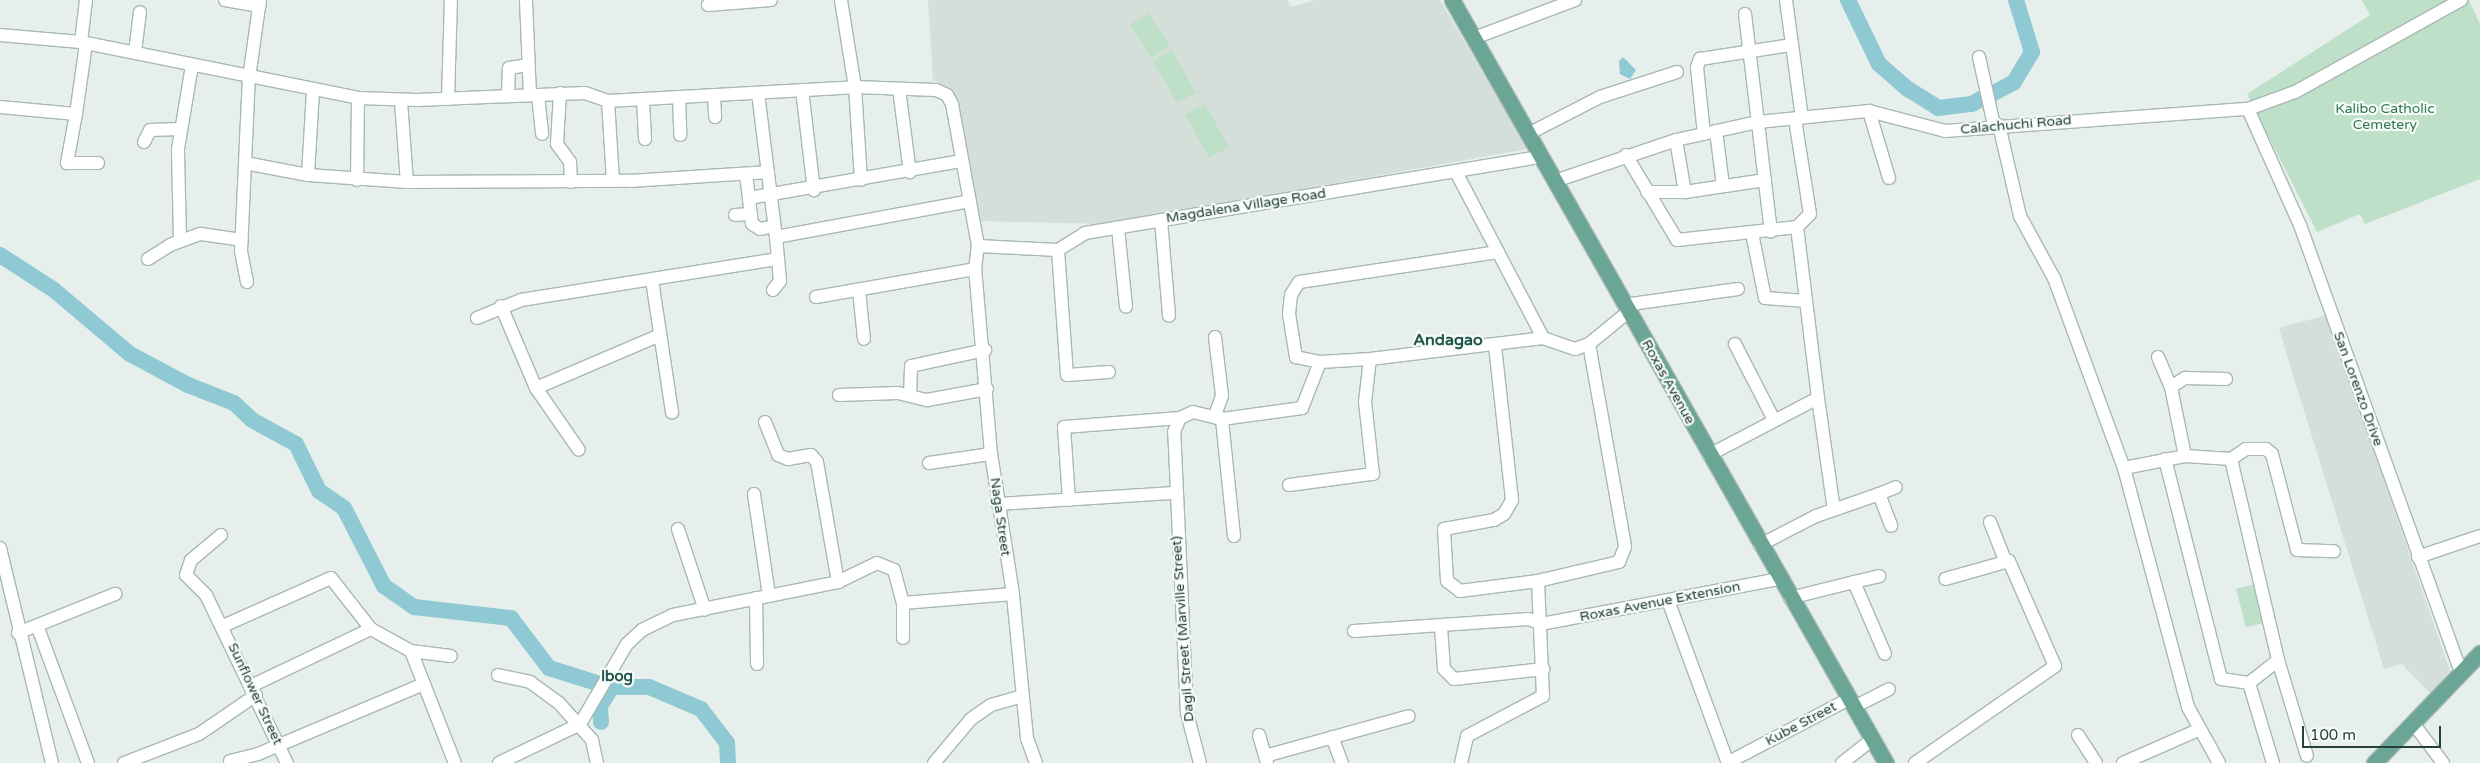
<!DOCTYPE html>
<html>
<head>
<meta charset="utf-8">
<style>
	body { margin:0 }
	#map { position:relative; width:2480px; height:763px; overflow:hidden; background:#e6efeb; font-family:"Varela Round",sans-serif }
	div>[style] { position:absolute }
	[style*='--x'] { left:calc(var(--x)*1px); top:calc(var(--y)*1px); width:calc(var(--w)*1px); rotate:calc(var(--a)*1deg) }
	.built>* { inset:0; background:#d4dfda }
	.green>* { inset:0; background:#bfe0c8 }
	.water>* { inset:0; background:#8ec9d4 }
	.river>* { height:16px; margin:-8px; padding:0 8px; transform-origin:8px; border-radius:8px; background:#8ec9d4 }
	.roads { filter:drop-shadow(1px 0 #a8b8b2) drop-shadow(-1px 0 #a8b8b2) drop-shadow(0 1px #a8b8b2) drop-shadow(0 -1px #a8b8b2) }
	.minor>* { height:12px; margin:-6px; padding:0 6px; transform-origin:6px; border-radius:6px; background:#fff }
	.major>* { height:15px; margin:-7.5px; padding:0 7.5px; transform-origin:7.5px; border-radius:7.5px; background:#6aa596 }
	span { translate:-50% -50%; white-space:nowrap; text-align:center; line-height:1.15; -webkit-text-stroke:4.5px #f7fbf9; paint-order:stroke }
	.park-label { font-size:14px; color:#2d7a4b }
	.street-label { font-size:14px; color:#24423a }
	.neighbourhood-label { font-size:15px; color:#1f5548; font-weight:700 }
	.quarter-label { font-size:16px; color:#1f5548; font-weight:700 }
	.scale { position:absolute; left:2302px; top:726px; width:139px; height:22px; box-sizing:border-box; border:2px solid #24423a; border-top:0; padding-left:6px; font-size:15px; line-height:18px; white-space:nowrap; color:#24423a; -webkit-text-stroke:4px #f7fbf9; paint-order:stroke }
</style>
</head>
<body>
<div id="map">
	<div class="built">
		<div style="clip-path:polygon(928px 0,1287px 0,1291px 7px,1316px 0,1440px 0,1528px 149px,1107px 224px,977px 221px,953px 91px,933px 80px)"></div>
		<div style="clip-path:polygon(2327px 315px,2450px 671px,2431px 694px,2402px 664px,2384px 669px,2288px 359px,2279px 328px)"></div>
	</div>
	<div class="green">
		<div style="clip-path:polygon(2362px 0,2469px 0,2480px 24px,2480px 179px,2365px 224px,2360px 214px,2317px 232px,2247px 94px,2370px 15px)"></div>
		<div style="clip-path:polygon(1149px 13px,1170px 46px,1151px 58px,1130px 25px)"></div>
		<div style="clip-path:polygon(1172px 50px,1196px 93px,1177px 103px,1153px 61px)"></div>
		<div style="clip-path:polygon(1205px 104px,1229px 147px,1209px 158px,1185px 115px)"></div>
		<div style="clip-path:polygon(2255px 584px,2265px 623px,2246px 627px,2236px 589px)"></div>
	</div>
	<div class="water">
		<div style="clip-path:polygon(1623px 57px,1636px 70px,1630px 79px,1620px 74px,1619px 61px)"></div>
	</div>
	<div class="river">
		<div style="--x:1848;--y:0;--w:71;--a:64.2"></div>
		<div style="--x:1879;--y:64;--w:38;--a:41"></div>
		<div style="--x:1908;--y:89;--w:36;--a:32"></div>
		<div style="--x:1938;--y:108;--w:34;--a:-7"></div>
		<div style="--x:1972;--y:104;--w:16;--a:-30"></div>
		<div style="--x:1990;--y:95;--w:27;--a:-28"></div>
		<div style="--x:2014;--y:82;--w:35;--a:-59"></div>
		<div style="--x:2032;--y:52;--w:54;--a:-107.1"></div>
		<div style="--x:0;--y:255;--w:64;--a:32.9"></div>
		<div style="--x:54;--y:290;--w:99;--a:40.1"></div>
		<div style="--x:130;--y:354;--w:66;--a:28.1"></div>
		<div style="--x:188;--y:385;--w:49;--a:21.4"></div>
		<div style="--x:234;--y:403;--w:25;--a:43"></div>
		<div style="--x:252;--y:420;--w:50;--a:28.6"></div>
		<div style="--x:296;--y:444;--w:52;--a:63.9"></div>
		<div style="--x:319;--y:491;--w:30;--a:34"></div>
		<div style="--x:344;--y:508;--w:88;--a:62.9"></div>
		<div style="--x:384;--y:586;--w:37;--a:35"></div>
		<div style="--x:414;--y:607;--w:98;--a:6.5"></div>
		<div style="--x:511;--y:618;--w:63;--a:52.8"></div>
		<div style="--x:549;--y:668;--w:53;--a:17.4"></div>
		<div style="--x:609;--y:687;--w:40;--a:0"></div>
		<div style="--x:649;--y:687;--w:56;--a:22.9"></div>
		<div style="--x:701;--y:709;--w:43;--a:52.6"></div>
		<div style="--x:727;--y:743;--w:20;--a:87"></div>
		<div style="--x:601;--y:722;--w:16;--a:-94"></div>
		<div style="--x:600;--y:706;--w:22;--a:-58"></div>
	</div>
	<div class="roads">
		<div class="minor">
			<div style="--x:225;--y:0;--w:35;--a:10"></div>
			<div style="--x:526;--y:0;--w:95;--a:87.6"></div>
			<div style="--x:841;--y:0;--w:88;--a:80.9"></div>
			<div style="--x:855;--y:87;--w:93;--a:86.3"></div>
			<div style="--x:1786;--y:0;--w:119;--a:82.3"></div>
			<div style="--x:708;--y:5;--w:63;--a:-4.5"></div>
			<div style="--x:1745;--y:14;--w:219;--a:83.2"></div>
			<div style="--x:0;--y:35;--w:81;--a:4.9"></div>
			<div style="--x:81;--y:42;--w:283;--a:11.4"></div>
			<div style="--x:358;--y:98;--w:59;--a:1.9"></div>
			<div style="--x:417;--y:100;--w:168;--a:-2.4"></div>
			<div style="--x:585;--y:93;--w:24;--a:19"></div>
			<div style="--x:608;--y:101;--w:247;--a:-3.2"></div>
			<div style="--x:855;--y:87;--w:81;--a:2.1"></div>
			<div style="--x:936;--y:90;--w:12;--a:24"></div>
			<div style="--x:947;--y:95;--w:10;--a:61"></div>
			<div style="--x:952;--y:104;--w:144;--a:79.6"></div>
			<div style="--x:1474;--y:38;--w:108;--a:-20.6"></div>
			<div style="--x:81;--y:42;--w:42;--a:-83.2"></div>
			<div style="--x:135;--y:52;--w:40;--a:-82.9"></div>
			<div style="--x:1979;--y:57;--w:70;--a:77.6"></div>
			<div style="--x:899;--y:89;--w:84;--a:82.5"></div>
			<div style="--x:802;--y:90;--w:101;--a:83.2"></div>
			<div style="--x:560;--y:93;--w:51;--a:93.4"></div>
			<div style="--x:557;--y:144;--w:22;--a:54"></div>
			<div style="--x:570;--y:162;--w:20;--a:87"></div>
			<div style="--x:758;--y:93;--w:145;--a:82.9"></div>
			<div style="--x:776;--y:237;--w:197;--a:-10.5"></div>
			<div style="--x:508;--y:95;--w:27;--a:-88"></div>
			<div style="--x:509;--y:68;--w:20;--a:-9"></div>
			<div style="--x:538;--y:95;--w:39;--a:84"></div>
			<div style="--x:714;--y:95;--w:22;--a:87"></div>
			<div style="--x:679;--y:97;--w:38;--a:88"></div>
			<div style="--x:448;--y:99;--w:99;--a:-88.3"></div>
			<div style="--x:643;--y:99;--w:40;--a:87.1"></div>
			<div style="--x:401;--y:101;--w:81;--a:85.8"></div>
			<div style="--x:608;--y:101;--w:80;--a:86.4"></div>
			<div style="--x:0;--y:107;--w:76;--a:5.3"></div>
			<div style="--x:76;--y:114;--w:71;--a:-81.9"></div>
			<div style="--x:2248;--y:109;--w:127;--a:65.9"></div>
			<div style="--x:2300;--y:225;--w:476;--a:70.2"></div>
			<div style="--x:1869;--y:111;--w:70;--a:73.4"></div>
			<div style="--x:76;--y:114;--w:50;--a:100.4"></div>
			<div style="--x:67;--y:163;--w:31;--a:0"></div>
			<div style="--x:1999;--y:125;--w:93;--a:77"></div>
			<div style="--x:2020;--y:216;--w:71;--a:61.3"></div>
			<div style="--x:2054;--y:278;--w:202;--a:69.8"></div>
			<div style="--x:2124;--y:468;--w:247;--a:75"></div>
			<div style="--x:2188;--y:707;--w:64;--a:61"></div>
			<div style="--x:1716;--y:131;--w:55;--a:82.7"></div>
			<div style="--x:1528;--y:134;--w:81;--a:-27.2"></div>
			<div style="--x:1600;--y:97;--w:81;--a:-18"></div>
			<div style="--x:1704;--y:134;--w:67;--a:-96"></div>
			<div style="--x:1697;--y:67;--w:9;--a:-69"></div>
			<div style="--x:1700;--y:59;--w:93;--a:-8.7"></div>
			<div style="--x:1676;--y:140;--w:53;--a:80.2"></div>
			<div style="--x:144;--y:142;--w:13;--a:-63"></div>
			<div style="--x:150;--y:130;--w:31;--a:-2"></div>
			<div style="--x:1626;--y:155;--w:99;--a:59"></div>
			<div style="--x:1677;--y:240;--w:121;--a:-6.2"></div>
			<div style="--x:1797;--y:227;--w:18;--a:-45"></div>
			<div style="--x:1810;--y:214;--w:96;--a:-99"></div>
			<div style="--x:245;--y:163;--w:64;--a:10.8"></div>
			<div style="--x:308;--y:175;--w:99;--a:4"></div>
			<div style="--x:407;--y:182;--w:223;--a:-0.3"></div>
			<div style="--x:630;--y:181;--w:138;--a:-3.7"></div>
			<div style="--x:1456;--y:172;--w:187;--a:62.3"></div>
			<div style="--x:1543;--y:338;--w:34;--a:19"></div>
			<div style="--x:1575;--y:349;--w:15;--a:-20"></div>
			<div style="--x:1589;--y:344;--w:206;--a:79.9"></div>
			<div style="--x:1625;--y:547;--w:16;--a:112"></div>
			<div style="--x:1619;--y:562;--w:83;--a:166.8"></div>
			<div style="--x:1538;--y:581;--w:79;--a:172.7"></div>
			<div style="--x:1460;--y:591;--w:16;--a:-142"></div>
			<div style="--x:1447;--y:581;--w:52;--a:-93.3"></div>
			<div style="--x:1444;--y:529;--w:51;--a:-10.2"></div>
			<div style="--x:1494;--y:520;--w:12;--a:-31"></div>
			<div style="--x:1504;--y:514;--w:16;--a:-60"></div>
			<div style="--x:1512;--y:500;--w:156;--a:-96.3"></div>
			<div style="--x:746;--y:174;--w:50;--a:83.2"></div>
			<div style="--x:752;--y:224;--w:9;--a:32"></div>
			<div style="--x:760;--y:229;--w:14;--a:-12"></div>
			<div style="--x:308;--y:175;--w:85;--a:-86.6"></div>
			<div style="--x:357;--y:180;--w:82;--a:-89.3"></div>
			<div style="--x:1555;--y:181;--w:128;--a:-18.7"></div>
			<div style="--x:1676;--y:140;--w:84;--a:-12.4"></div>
			<div style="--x:1758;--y:122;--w:112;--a:-5.7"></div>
			<div style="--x:1869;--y:111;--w:79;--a:14.7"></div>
			<div style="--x:1945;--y:131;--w:304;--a:-4.2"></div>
			<div style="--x:2248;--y:109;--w:50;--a:-19.9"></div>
			<div style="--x:2295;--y:92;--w:190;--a:-29"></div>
			<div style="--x:1647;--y:192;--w:38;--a:0"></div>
			<div style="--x:1685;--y:192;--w:81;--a:-8.5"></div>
			<div style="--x:749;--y:198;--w:216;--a:-9.9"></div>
			<div style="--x:735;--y:215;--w:16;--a:-4"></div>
			<div style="--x:1161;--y:220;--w:96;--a:85.2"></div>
			<div style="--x:1118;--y:228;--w:79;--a:84.2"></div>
			<div style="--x:1752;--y:233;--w:66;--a:78.7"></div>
			<div style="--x:1765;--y:298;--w:41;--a:4.2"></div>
			<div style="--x:180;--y:240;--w:91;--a:-91.3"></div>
			<div style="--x:178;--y:149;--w:85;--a:-80.5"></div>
			<div style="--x:1058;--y:250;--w:125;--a:85.9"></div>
			<div style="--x:1067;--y:375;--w:42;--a:-4.1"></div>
			<div style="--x:1498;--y:252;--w:201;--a:171.4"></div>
			<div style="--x:1299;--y:282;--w:15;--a:122"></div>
			<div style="--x:1291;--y:295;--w:19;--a:96"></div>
			<div style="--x:1289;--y:314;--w:44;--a:80.8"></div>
			<div style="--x:1296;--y:357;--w:25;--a:12"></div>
			<div style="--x:1320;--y:362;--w:50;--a:-3.4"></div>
			<div style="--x:1370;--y:359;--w:174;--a:-6.9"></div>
			<div style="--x:148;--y:259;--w:26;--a:-32"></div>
			<div style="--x:170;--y:245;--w:33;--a:-20"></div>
			<div style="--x:201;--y:234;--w:41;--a:8.3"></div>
			<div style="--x:652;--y:280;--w:134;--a:81.4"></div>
			<div style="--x:247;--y:282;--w:32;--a:-101"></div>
			<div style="--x:241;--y:251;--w:173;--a:-87.4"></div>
			<div style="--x:249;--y:78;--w:79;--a:-82"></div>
			<div style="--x:773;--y:290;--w:11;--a:-52"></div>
			<div style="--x:780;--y:281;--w:22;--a:-95"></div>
			<div style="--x:859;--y:290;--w:49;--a:84.2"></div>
			<div style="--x:816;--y:297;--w:161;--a:-10"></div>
			<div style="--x:1624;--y:305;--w:115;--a:-8"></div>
			<div style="--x:501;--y:306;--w:89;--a:66.9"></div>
			<div style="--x:536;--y:388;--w:75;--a:55.3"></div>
			<div style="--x:477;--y:318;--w:48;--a:-22.2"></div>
			<div style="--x:521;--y:300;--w:260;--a:-9.1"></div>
			<div style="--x:778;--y:259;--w:22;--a:-95"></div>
			<div style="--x:1215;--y:337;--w:59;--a:83.2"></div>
			<div style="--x:1222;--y:396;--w:20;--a:110"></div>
			<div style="--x:1589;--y:344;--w:50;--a:-39.4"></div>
			<div style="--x:1735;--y:344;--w:85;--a:62.8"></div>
			<div style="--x:2158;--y:357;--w:33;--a:67"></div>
			<div style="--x:536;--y:388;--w:135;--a:-23.1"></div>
			<div style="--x:839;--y:395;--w:59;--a:-1.9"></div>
			<div style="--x:898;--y:393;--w:30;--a:14"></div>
			<div style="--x:927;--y:400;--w:61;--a:-10.4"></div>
			<div style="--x:910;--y:396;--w:30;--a:-88"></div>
			<div style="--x:911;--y:366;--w:76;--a:-12.2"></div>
			<div style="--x:1818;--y:398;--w:113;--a:81.9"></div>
			<div style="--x:765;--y:422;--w:35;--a:68"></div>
			<div style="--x:778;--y:455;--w:11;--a:22"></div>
			<div style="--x:788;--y:459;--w:23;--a:-10"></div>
			<div style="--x:811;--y:455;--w:9;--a:49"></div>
			<div style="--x:817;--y:462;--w:122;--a:80.1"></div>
			<div style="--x:1709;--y:455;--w:123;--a:-27.6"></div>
			<div style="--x:1818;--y:398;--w:172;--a:-97"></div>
			<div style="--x:2185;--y:456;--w:70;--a:-101.5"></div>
			<div style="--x:2171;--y:387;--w:17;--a:-33"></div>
			<div style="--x:2185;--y:378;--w:41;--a:1.4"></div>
			<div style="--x:2165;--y:459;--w:227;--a:75.7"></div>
			<div style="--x:2221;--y:679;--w:28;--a:8"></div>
			<div style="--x:2249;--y:683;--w:37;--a:-38"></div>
			<div style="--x:2231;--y:459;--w:206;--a:76.8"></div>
			<div style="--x:2278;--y:660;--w:100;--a:73.2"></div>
			<div style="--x:929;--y:463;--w:63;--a:-8.3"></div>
			<div style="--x:2124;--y:468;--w:62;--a:-11.1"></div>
			<div style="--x:2185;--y:456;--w:46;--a:3.7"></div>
			<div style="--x:2231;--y:459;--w:18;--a:-34"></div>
			<div style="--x:2246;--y:449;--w:20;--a:0"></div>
			<div style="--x:2266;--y:449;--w:8;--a:40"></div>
			<div style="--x:2272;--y:454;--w:99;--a:75.4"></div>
			<div style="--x:2297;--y:550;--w:37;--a:2"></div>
			<div style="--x:1289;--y:485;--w:85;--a:-7.5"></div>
			<div style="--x:1373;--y:474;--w:72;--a:-96.3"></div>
			<div style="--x:1365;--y:402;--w:43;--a:-83.4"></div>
			<div style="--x:754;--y:494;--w:102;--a:81.6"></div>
			<div style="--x:1879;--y:494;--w:18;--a:-22"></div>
			<div style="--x:1069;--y:500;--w:73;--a:-93.9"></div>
			<div style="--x:1064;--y:427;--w:116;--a:-4.4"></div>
			<div style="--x:998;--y:504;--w:177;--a:-3.6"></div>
			<div style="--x:1990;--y:522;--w:41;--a:68.5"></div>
			<div style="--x:678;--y:529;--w:85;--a:71.6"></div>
			<div style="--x:221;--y:535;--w:39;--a:140"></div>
			<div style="--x:191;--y:560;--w:16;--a:108"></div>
			<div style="--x:186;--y:575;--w:28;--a:45"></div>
			<div style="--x:206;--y:595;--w:187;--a:64.3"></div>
			<div style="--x:1234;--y:536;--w:118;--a:-95.9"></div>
			<div style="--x:1222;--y:419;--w:81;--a:-7.8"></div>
			<div style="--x:1302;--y:408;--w:49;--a:-68.6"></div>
			<div style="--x:1760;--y:545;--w:63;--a:-27.4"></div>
			<div style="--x:1816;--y:516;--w:67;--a:-19.2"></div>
			<div style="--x:1879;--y:494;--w:34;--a:69"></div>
			<div style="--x:0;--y:548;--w:221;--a:76.4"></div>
			<div style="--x:2418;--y:557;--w:65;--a:-18.7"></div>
			<div style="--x:1854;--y:582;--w:26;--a:-13"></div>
			<div style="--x:756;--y:598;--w:66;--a:89.1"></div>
			<div style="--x:1790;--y:598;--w:66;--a:-14"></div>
			<div style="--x:1854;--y:582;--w:78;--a:66.7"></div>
			<div style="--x:903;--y:603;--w:35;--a:90"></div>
			<div style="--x:1669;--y:603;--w:171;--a:69.8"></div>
			<div style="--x:1541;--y:624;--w:242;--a:-10.7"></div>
			<div style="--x:223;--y:626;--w:118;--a:-24"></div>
			<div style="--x:331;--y:578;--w:65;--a:51.9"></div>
			<div style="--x:371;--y:629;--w:46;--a:28.8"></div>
			<div style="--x:411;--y:651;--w:40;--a:7.1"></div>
			<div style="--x:1441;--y:627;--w:42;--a:85.9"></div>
			<div style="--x:1444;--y:669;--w:14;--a:45"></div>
			<div style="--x:1454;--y:679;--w:90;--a:-6.4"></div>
			<div style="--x:38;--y:628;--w:144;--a:69.7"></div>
			<div style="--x:1354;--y:631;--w:175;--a:-3.9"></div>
			<div style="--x:1529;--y:619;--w:13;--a:23"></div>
			<div style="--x:18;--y:633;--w:105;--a:-21.9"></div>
			<div style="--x:411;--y:651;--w:120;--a:68.6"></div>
			<div style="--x:498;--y:675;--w:33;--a:12"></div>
			<div style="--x:530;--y:682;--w:36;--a:36"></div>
			<div style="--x:559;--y:703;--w:50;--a:48.3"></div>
			<div style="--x:592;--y:740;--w:24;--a:78"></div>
			<div style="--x:2249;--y:683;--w:84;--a:73.3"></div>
			<div style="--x:251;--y:686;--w:133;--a:-25.4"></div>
			<div style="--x:1854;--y:707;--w:39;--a:-27"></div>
			<div style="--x:2413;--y:723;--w:50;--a:53.1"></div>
			<div style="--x:1259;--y:735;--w:29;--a:74"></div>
			<div style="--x:2078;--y:735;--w:33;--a:57"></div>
			<div style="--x:1332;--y:737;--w:28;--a:69"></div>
			<div style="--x:1265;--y:756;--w:149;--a:-15.5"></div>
			<div style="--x:230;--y:761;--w:29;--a:-14"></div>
			<div style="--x:258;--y:754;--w:180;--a:-22.9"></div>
			<div style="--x:124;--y:763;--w:80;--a:-21.1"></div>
			<div style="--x:199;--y:734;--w:69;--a:-34.4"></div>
			<div style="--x:499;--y:763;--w:90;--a:-25.7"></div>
			<div style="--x:580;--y:724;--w:93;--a:-59.6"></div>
			<div style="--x:627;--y:644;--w:21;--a:-43"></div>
			<div style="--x:642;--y:630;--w:34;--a:-26"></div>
			<div style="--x:673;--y:615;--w:168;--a:-11.3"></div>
			<div style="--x:838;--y:582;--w:43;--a:-26"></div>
			<div style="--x:877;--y:563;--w:18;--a:22"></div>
			<div style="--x:894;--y:570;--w:34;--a:75"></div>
			<div style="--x:903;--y:603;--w:110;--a:-4.7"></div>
			<div style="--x:934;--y:763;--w:57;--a:-49.9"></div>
			<div style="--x:971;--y:719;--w:24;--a:-35"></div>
			<div style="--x:991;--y:705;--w:33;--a:-16"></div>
			<div style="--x:1036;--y:763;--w:27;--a:-110"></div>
			<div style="--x:1027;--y:738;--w:145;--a:-95.6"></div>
			<div style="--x:1013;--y:594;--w:142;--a:-98.9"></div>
			<div style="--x:991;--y:454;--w:186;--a:-94.9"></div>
			<div style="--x:975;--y:269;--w:23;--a:-83"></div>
			<div style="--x:978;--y:246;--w:80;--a:2.9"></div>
			<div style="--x:1058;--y:250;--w:32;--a:-32"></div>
			<div style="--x:1085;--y:233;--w:462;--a:-9.5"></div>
			<div style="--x:1200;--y:763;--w:52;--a:-104.6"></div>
			<div style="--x:1187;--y:713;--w:281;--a:-92.6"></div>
			<div style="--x:1174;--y:432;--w:15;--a:-67"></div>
			<div style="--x:1180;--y:418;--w:14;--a:-25"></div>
			<div style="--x:1193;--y:412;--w:30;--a:14"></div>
			<div style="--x:1461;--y:763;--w:28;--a:-77"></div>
			<div style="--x:1467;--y:736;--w:86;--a:-27.8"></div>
			<div style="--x:1543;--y:696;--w:115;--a:-92.5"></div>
			<div style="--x:1727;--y:763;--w:138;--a:-27.7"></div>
			<div style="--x:1842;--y:763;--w:39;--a:-38"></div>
			<div style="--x:1915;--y:763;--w:170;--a:-34.7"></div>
			<div style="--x:2055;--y:666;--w:115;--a:-113.7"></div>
			<div style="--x:2009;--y:561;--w:66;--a:164.3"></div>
			<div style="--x:2123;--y:763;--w:82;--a:-23.7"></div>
		</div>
		<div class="major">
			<div style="--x:1452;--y:0;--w:878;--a:60.37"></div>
			<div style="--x:2374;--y:763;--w:153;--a:-46.1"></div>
		</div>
	</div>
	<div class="park-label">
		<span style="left:2385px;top:117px">Kalibo Catholic<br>Cemetery</span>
	</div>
	<div class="street-label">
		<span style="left:2016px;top:125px;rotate:-5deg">Calachuchi Road</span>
		<span style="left:1246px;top:206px;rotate:-9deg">Magdalena Village Road</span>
		<span style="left:1668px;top:382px;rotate:61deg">Roxas Avenue</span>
		<span style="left:2358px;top:389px;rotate:70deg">San Lorenzo Drive</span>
		<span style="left:1000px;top:517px;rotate:82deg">Naga Street</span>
		<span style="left:1660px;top:602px;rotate:-11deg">Roxas Avenue Extension</span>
		<span style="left:1183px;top:629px;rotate:-94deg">Dagil Street (Marville Street)</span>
		<span style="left:255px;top:694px;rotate:65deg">Sunflower Street</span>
		<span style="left:1801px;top:724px;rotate:-28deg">Kube Street</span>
	</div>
	<div class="neighbourhood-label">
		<span style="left:617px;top:677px">Ibog</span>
	</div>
	<div class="quarter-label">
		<span style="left:1448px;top:340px">Andagao</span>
	</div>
	<div class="scale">100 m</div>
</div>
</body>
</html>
